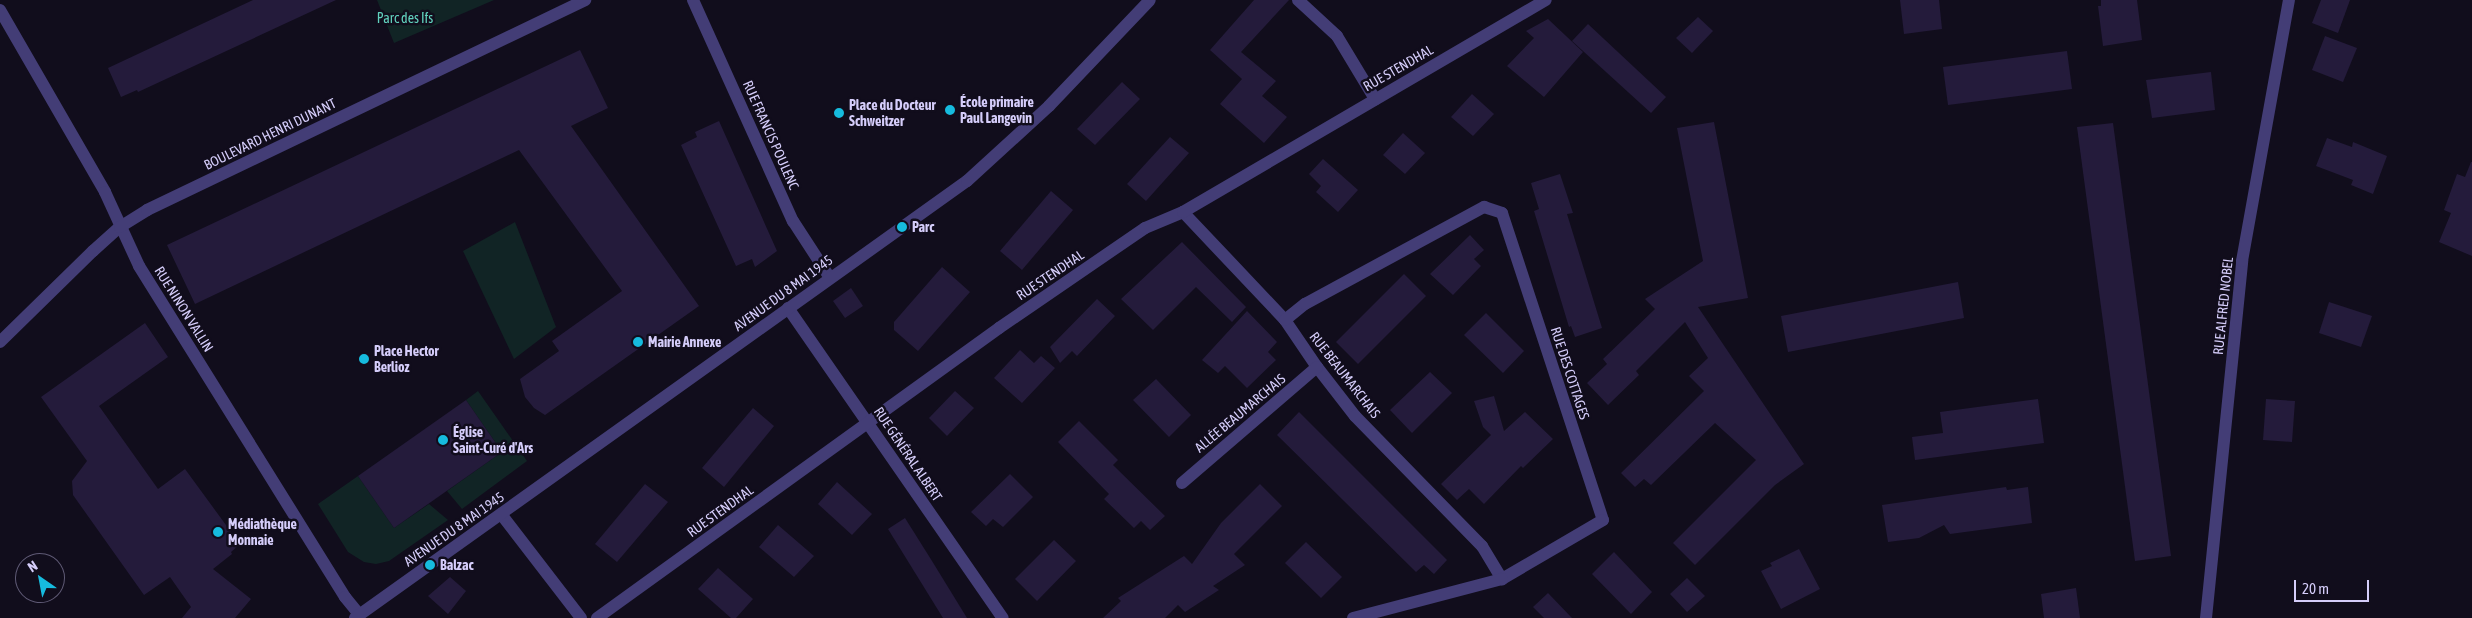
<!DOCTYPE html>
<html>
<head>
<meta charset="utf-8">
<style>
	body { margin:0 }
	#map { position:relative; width:2472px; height:618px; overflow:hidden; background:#110d1c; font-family:"Asap Condensed",sans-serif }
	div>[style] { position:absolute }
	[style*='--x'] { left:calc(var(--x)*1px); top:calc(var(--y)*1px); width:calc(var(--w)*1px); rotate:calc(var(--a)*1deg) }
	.green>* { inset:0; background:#112425 }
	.building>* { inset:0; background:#241b3b }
	.street>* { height:12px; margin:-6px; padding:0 6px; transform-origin:6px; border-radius:6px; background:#433d76 }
	.dots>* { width:14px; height:14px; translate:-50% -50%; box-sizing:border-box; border:2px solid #110d1c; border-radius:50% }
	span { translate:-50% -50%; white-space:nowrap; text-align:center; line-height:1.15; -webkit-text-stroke:5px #110d1c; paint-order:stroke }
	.park-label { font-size:14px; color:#61d2be }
	.street-label { font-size:14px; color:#d5cdfa }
	.poi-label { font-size:14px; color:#d5cdfa; font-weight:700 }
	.left { translate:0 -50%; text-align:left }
	.north { position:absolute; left:15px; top:553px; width:50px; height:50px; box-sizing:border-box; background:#110d1c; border:1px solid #5f5a75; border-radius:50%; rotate:327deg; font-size:14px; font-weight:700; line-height:20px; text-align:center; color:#d5cdfa }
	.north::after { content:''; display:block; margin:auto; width:18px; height:22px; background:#16bbde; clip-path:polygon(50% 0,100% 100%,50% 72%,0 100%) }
	.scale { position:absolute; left:2294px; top:580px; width:75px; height:22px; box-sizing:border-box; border:2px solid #d5cdfa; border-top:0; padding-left:6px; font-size:15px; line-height:18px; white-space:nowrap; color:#d5cdfa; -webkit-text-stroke:4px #110d1c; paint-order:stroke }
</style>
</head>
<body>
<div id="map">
	<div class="green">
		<div style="clip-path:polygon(377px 0,494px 0,394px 43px)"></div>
		<div style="clip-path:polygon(515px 222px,556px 327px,514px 359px,463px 251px)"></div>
		<div style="clip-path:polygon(478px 391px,527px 461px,462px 509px,447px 491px,502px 452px,466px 400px)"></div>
		<div style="clip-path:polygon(358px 476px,394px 528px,429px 504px,448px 520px,389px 561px,376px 564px,364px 562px,348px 552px,318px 504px)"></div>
	</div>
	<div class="building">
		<div style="clip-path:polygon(253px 0,336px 0,138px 92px,137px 90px,121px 97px,108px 68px)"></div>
		<div style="clip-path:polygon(1254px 0,1289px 0,1241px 52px,1276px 81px,1262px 96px,1287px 117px,1264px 143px,1220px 104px,1242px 79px,1210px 50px)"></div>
		<div style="clip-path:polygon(1900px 0,1939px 0,1942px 29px,1904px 34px)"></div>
		<div style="clip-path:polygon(2101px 0,2137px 0,2142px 40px,2103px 46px,2098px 6px,2101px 6px)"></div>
		<div style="clip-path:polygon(2321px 0,2350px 0,2338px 33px,2312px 23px)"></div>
		<div style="clip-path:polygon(1698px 17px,1713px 31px,1692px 53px,1676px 38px)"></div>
		<div style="clip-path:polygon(1548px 19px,1583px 52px,1544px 97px,1507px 66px,1534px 38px,1526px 31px)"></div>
		<div style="clip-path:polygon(1588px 24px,1666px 97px,1651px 113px,1572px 41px)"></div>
		<div style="clip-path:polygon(2325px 36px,2357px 48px,2343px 82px,2312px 70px)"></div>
		<div style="clip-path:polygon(580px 50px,608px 108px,571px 126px,699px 306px,545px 415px,534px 408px,525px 397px,520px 379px,559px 351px,552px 341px,622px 291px,519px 150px,195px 304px,167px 245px)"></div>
		<div style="clip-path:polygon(2067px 51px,2072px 89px,1948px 105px,1943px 67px)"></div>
		<div style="clip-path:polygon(2211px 72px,2215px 110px,2152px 118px,2146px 80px)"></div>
		<div style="clip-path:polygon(1122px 82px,1140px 99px,1095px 145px,1077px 129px)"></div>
		<div style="clip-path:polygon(1472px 94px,1494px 114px,1473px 136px,1451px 117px)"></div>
		<div style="clip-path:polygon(719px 121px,777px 251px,755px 267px,752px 259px,736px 266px,681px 145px,697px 137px,695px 132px)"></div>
		<div style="clip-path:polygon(1714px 122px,1748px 298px,1698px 307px,1804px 464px,1775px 485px,1695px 565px,1673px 543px,1756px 460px,1715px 423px,1651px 485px,1644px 479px,1635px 487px,1621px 473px,1704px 391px,1689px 376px,1708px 358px,1685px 322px,1636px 371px,1639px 375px,1608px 405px,1587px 383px,1607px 364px,1603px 359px,1655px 309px,1645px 299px,1703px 261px,1677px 128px)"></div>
		<div style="clip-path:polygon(2113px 123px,2171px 556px,2135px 561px,2077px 127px)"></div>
		<div style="clip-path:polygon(1403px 133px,1425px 153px,1405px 174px,1383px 155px)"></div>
		<div style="clip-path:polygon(1170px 137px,1189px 153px,1146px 201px,1127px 184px)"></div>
		<div style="clip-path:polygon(2327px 138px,2352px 147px,2353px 142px,2387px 156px,2373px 194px,2351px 185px,2353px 180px,2316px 166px)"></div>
		<div style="clip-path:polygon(1323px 159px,1358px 190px,1338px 212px,1316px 192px,1321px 186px,1309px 174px)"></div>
		<div style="clip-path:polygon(2471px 162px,2472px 162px,2472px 256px,2439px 242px,2451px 213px,2444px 210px,2457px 174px,2465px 177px)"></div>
		<div style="clip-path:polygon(1560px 174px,1573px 213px,1567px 214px,1602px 328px,1575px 337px,1571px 326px,1569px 327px,1534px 211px,1539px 209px,1531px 183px)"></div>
		<div style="clip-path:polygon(1051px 191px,1073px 210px,1022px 270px,1000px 251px)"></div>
		<div style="clip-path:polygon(1470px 235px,1484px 250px,1474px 259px,1481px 266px,1453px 295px,1430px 274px)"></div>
		<div style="clip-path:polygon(1182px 242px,1246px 307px,1232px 322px,1196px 287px,1153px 330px,1121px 299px)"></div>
		<div style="clip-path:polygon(942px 267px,970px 292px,918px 351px,894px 330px,894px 322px)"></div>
		<div style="clip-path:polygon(1404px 274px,1426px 296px,1358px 364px,1336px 342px)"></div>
		<div style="clip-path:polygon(1958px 282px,1964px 318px,1788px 352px,1781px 316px)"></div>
		<div style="clip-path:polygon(851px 288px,863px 306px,845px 318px,833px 301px)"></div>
		<div style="clip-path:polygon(1097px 299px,1115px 316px,1077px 356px,1072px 351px,1060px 363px,1050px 347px)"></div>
		<div style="clip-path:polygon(2329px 302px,2372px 316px,2361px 347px,2319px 333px)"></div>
		<div style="clip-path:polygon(1247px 311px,1277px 342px,1268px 352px,1276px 360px,1247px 388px,1225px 366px,1218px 373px,1202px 360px)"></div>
		<div style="clip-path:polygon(1486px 313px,1524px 351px,1503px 373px,1464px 335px)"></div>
		<div style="clip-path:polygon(145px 323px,168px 357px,99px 406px,158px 489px,185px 469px,234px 536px,239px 545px,231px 552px,232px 554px,213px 569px,251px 599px,235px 618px,182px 618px,191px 607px,170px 577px,144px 595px,73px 495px,72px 481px,87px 461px,41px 397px)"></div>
		<div style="clip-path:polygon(1020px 350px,1034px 363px,1041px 356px,1055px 368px,1022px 403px,994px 378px)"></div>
		<div style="clip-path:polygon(1430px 372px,1452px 393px,1412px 433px,1390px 410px)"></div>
		<div style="clip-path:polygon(1156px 379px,1191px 415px,1169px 437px,1133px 400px)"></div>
		<div style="clip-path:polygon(955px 391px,974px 408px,947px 436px,929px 418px)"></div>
		<div style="clip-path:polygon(1494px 396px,1504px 431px,1525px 412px,1553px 439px,1523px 468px,1521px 466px,1484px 504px,1469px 489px,1457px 500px,1441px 484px,1491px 435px,1483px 427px,1474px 401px)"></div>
		<div style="clip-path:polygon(2038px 399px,2044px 443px,1915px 460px,1912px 437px,1943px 433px,1940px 412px)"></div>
		<div style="clip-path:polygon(2266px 399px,2295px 401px,2292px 442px,2263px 440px)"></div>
		<div style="clip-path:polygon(466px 400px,502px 452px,394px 528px,358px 476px)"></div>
		<div style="clip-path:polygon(753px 408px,774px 426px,724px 487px,702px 468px)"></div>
		<div style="clip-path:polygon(1299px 412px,1447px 560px,1434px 574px,1424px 565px,1416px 572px,1277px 435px)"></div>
		<div style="clip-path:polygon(1079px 421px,1118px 460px,1113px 465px,1165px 516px,1150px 530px,1141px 521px,1134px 528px,1104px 499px,1109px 494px,1058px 442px)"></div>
		<div style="clip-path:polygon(1010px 474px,1033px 497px,1003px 527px,993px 519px,986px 526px,971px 512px)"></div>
		<div style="clip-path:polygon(837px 482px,872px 514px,852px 535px,818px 504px)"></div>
		<div style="clip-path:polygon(645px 484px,668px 502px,617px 562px,595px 544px)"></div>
		<div style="clip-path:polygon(1260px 484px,1282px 506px,1234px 554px,1245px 565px,1213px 586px,1219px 590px,1185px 612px,1178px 605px,1165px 618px,1103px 618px,1121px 601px,1118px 598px,1184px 556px,1192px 564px,1221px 523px)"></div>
		<div style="clip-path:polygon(2006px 487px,2007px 490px,2028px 487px,2032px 523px,1950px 534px,1944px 525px,1919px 538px,1888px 542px,1882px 505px)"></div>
		<div style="clip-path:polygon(905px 518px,932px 561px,967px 618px,943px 618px,888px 529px)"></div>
		<div style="clip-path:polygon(778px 525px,814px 556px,794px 577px,759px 547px)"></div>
		<div style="clip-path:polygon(1054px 540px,1076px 561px,1037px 601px,1015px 579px)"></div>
		<div style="clip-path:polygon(1306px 542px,1342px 577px,1321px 598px,1285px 563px)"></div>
		<div style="clip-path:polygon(1799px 549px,1820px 589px,1781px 609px,1761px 571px,1772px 566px,1770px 563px)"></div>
		<div style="clip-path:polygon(1614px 552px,1652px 592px,1631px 614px,1592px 574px)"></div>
		<div style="clip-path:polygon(718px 568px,753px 599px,736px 618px,731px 618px,698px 589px)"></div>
		<div style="clip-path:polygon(450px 577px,466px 591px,448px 614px,428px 596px)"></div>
		<div style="clip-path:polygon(1687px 578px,1705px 596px,1687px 612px,1670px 594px)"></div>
		<div style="clip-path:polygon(2076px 588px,2080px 618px,2044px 618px,2041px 594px)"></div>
		<div style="clip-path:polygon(1548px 593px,1572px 618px,1544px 618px,1533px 607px)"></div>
	</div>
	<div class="street">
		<div style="--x:693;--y:0;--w:243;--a:65.7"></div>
		<div style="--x:793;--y:221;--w:68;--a:57"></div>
		<div style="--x:1298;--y:0;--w:53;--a:42.7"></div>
		<div style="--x:1337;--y:36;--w:74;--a:58.9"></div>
		<div style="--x:0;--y:10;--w:210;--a:60"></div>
		<div style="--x:105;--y:192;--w:81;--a:65.3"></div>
		<div style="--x:139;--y:266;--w:390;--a:58.1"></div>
		<div style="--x:345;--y:597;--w:22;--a:51"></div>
		<div style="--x:1183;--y:212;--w:149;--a:46.6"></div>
		<div style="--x:1285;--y:320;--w:57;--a:55.8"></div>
		<div style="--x:1317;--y:367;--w:62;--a:52.2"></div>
		<div style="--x:1355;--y:416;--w:182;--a:45.7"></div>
		<div style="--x:1482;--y:546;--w:39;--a:59"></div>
		<div style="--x:788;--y:308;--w:377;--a:55.3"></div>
		<div style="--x:1285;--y:320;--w:26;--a:-39"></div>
		<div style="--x:1305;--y:304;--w:204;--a:-28.5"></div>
		<div style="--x:1484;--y:207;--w:19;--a:18"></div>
		<div style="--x:1502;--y:213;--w:323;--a:71.8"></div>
		<div style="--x:1603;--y:520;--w:117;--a:149.7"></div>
		<div style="--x:1502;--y:579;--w:154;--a:165.3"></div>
		<div style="--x:0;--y:342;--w:130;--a:-44.4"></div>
		<div style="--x:93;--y:251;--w:36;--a:-42"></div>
		<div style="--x:120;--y:227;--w:32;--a:-32"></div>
		<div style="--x:147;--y:210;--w:486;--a:-25.6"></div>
		<div style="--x:1182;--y:483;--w:178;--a:-40.7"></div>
		<div style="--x:501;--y:514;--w:131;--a:52.4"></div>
		<div style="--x:355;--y:618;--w:752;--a:-35.53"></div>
		<div style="--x:967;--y:181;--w:111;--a:-42.4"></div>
		<div style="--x:1049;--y:106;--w:146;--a:-46.4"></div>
		<div style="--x:597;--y:618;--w:496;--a:-35.8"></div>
		<div style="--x:999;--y:328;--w:177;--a:-34.4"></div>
		<div style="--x:1145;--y:228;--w:41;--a:-22.8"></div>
		<div style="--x:1183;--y:212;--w:420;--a:-30.3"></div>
		<div style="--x:2206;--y:618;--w:359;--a:-84.2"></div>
		<div style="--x:2242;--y:261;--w:265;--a:-79.8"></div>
	</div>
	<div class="dots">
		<div style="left:950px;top:110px;background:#16bbde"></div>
		<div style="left:839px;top:113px;background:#16bbde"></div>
		<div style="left:902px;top:227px;background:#16bbde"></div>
		<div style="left:638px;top:342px;background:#16bbde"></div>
		<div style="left:364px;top:359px;background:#16bbde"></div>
		<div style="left:443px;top:440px;background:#16bbde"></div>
		<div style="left:218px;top:532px;background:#16bbde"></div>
		<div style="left:430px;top:565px;background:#16bbde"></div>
	</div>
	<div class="park-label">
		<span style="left:405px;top:18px">Parc des Ifs</span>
	</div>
	<div class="street-label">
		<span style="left:1398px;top:68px;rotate:-30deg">RUE STENDHAL</span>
		<span style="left:270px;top:134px;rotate:-26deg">BOULEVARD HENRI DUNANT</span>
		<span style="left:771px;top:135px;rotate:66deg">RUE FRANCIS POULENC</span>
		<span style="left:1050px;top:275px;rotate:-34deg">RUE STENDHAL</span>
		<span style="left:783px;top:293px;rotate:-36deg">AVENUE DU 8 MAI 1945</span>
		<span style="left:2223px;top:306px;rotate:-84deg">RUE ALFRED NOBEL</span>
		<span style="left:184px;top:309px;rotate:58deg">RUE NINON VALLIN</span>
		<span style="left:1570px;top:373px;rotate:72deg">RUE DES COTTAGES</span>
		<span style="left:1345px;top:375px;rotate:52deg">RUE BEAUMARCHAIS</span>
		<span style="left:1240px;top:413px;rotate:-40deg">ALLÉE BEAUMARCHAIS</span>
		<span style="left:908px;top:454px;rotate:56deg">RUE GÉNÉRAL ALBERT</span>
		<span style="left:720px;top:511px;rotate:-36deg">RUE STENDHAL</span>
		<span style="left:454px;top:529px;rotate:-35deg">AVENUE DU 8 MAI 1945</span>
	</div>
	<div class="poi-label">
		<span class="left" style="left:960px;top:110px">École primaire<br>Paul Langevin</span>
		<span class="left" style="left:849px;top:113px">Place du Docteur<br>Schweitzer</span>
		<span class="left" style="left:912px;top:227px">Parc</span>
		<span class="left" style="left:648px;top:342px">Mairie Annexe</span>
		<span class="left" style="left:374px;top:359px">Place Hector<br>Berlioz</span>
		<span class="left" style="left:453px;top:440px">Église<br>Saint-Curé d'Ars</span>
		<span class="left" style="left:228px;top:532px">Médiathèque<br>Monnaie</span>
		<span class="left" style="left:440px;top:565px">Balzac</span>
	</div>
	<div class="north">N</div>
	<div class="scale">20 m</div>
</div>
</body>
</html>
